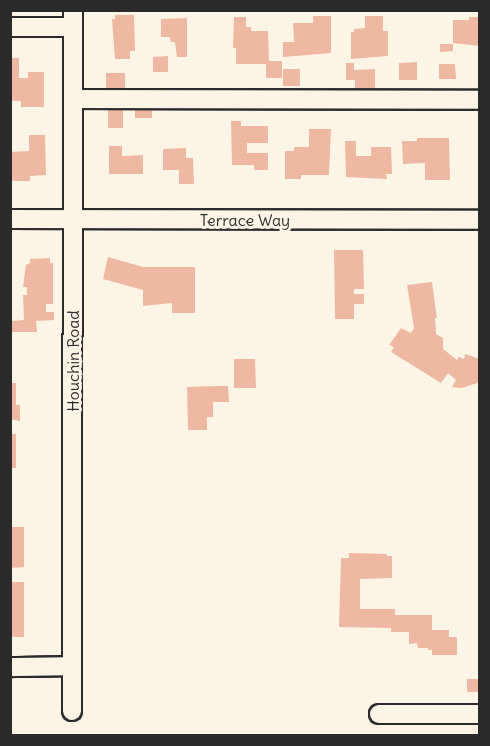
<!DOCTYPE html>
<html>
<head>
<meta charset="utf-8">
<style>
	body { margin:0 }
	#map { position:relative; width:490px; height:746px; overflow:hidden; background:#fcf5e5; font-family:Delius,sans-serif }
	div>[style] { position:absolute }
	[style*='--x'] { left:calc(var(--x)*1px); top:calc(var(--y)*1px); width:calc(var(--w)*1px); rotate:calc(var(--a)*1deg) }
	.building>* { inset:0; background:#eeb8a2 }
	.roads { filter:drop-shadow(2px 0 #2b2b2b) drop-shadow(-2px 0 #2b2b2b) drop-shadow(0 2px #2b2b2b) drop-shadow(0 -2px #2b2b2b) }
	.minor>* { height:18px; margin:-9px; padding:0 9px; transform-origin:9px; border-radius:9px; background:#fcf5e5 }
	span { translate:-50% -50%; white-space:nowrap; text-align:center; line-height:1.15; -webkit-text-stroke:6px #fcf5e5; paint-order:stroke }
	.street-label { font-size:16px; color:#2b2b2b }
	.frame { position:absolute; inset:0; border:12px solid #2b2b2b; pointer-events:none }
</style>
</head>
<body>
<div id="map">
	<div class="building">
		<div style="clip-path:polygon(115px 15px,134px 15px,135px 51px,130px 51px,130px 59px,115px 59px,112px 19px,115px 19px)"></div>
		<div style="clip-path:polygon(313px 16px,331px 16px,331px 53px,283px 57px,283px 42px,294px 42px,293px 23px,313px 23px)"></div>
		<div style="clip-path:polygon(365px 16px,383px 16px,383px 31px,388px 31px,388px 56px,351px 59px,351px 32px,354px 32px,354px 29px,365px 28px)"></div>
		<div style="clip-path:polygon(234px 17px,246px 17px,246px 27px,251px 27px,251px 31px,268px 31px,269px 61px,282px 61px,282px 78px,266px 78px,266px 64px,236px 64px,236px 48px,233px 48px)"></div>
		<div style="clip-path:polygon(469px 17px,480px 17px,480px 46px,453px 43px,453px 20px,469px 20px)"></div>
		<div style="clip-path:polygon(187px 18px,187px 57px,177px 57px,175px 42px,171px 42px,170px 37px,161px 37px,161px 19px)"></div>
		<div style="clip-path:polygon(440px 44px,453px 44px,453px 51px,440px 52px)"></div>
		<div style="clip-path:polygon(168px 56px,168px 72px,153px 72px,153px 57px)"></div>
		<div style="clip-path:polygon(10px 58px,19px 58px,19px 78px,28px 78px,28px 72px,44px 72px,44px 107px,21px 107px,21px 101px,10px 101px)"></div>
		<div style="clip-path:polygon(417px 62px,417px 80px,399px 80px,399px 63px)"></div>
		<div style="clip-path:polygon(346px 63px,354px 63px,354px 70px,375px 69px,375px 89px,355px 89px,355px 80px,346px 80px)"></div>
		<div style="clip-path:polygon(439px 64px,455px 64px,456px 79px,439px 79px)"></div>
		<div style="clip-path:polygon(283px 69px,300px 69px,300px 86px,283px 86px)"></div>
		<div style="clip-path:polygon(106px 73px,125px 73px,125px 88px,106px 89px)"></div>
		<div style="clip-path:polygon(135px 105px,152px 105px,152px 118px,135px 118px)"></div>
		<div style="clip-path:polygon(108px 106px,123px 106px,123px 128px,108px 128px)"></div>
		<div style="clip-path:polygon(231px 121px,241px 121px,241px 126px,268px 126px,268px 143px,247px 143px,247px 153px,268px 153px,268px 170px,254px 170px,254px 165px,232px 165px)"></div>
		<div style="clip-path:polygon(309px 129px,331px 129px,329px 175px,301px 175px,301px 179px,285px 179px,285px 151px,294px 151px,294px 147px,309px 147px)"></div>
		<div style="clip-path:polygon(29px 135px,45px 135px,46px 175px,30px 176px,30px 181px,10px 181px,10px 152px,29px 151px)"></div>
		<div style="clip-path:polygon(417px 138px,449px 138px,450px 180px,425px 180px,425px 163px,403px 164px,402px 141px,417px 141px)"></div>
		<div style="clip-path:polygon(345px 141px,356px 141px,356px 156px,371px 156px,371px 147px,391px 147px,392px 174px,386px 174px,387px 179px,346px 177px)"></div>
		<div style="clip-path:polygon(109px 146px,122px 146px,122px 156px,143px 155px,143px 174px,109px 174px)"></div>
		<div style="clip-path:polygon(186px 148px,186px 158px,193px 158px,194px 184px,179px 184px,179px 170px,163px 170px,163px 149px)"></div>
		<div style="clip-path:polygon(334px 250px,363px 250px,364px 289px,354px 289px,354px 294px,364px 294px,364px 304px,354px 304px,354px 319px,335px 319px)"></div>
		<div style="clip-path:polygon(108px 257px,143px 267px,195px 267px,195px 313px,172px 313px,172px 303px,143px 306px,143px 290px,103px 279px)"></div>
		<div style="clip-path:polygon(50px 258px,50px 263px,53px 263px,53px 304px,46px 304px,46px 312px,54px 312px,54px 320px,36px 321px,37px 332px,12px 332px,12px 321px,24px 320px,23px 295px,27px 295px,27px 287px,23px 287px,26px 265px,30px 263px,30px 259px)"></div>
		<div style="clip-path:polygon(432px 282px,437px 318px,435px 318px,436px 334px,443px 338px,443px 349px,457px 360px,459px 357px,464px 359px,465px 354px,480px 359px,480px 382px,462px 388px,452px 387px,456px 380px,448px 373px,441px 383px,391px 352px,394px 347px,389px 345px,401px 328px,411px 333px,414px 328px,407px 285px)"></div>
		<div style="clip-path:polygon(234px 359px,255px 359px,256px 388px,234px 388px)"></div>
		<div style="clip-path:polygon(10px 383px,16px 383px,16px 405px,20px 405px,20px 421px,10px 419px)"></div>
		<div style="clip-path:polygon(218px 386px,228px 386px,229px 402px,213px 402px,213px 417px,207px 417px,207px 430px,188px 430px,187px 387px)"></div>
		<div style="clip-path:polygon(10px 434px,16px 434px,16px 468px,10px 468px)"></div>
		<div style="clip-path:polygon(10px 527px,24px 527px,24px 567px,10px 568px)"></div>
		<div style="clip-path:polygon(349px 553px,387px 554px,387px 556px,392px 556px,392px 578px,360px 579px,360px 609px,395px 609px,395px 615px,432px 615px,432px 630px,449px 630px,449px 637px,457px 637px,457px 655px,432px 655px,432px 650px,428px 650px,428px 648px,418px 648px,417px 643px,409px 644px,409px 632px,391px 632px,391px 628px,339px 627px,341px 558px,349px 558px)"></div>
		<div style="clip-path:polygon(10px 582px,24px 582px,24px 637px,10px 637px)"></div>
		<div style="clip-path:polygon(467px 679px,480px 679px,480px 692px,467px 692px)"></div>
	</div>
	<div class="roads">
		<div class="minor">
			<div style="--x:10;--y:27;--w:63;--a:0"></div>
			<div style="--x:73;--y:99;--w:407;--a:0.1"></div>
			<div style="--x:10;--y:219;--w:470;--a:0.1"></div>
			<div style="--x:10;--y:667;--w:62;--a:-0.9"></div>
			<div style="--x:72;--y:711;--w:701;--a:-89.92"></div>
			<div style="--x:379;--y:714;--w:101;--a:0"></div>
		</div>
	</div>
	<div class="street-label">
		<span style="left:245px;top:220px">Terrace Way</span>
		<span style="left:73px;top:361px;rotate:-90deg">Houchin Road</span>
	</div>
	<div class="frame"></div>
</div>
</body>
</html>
